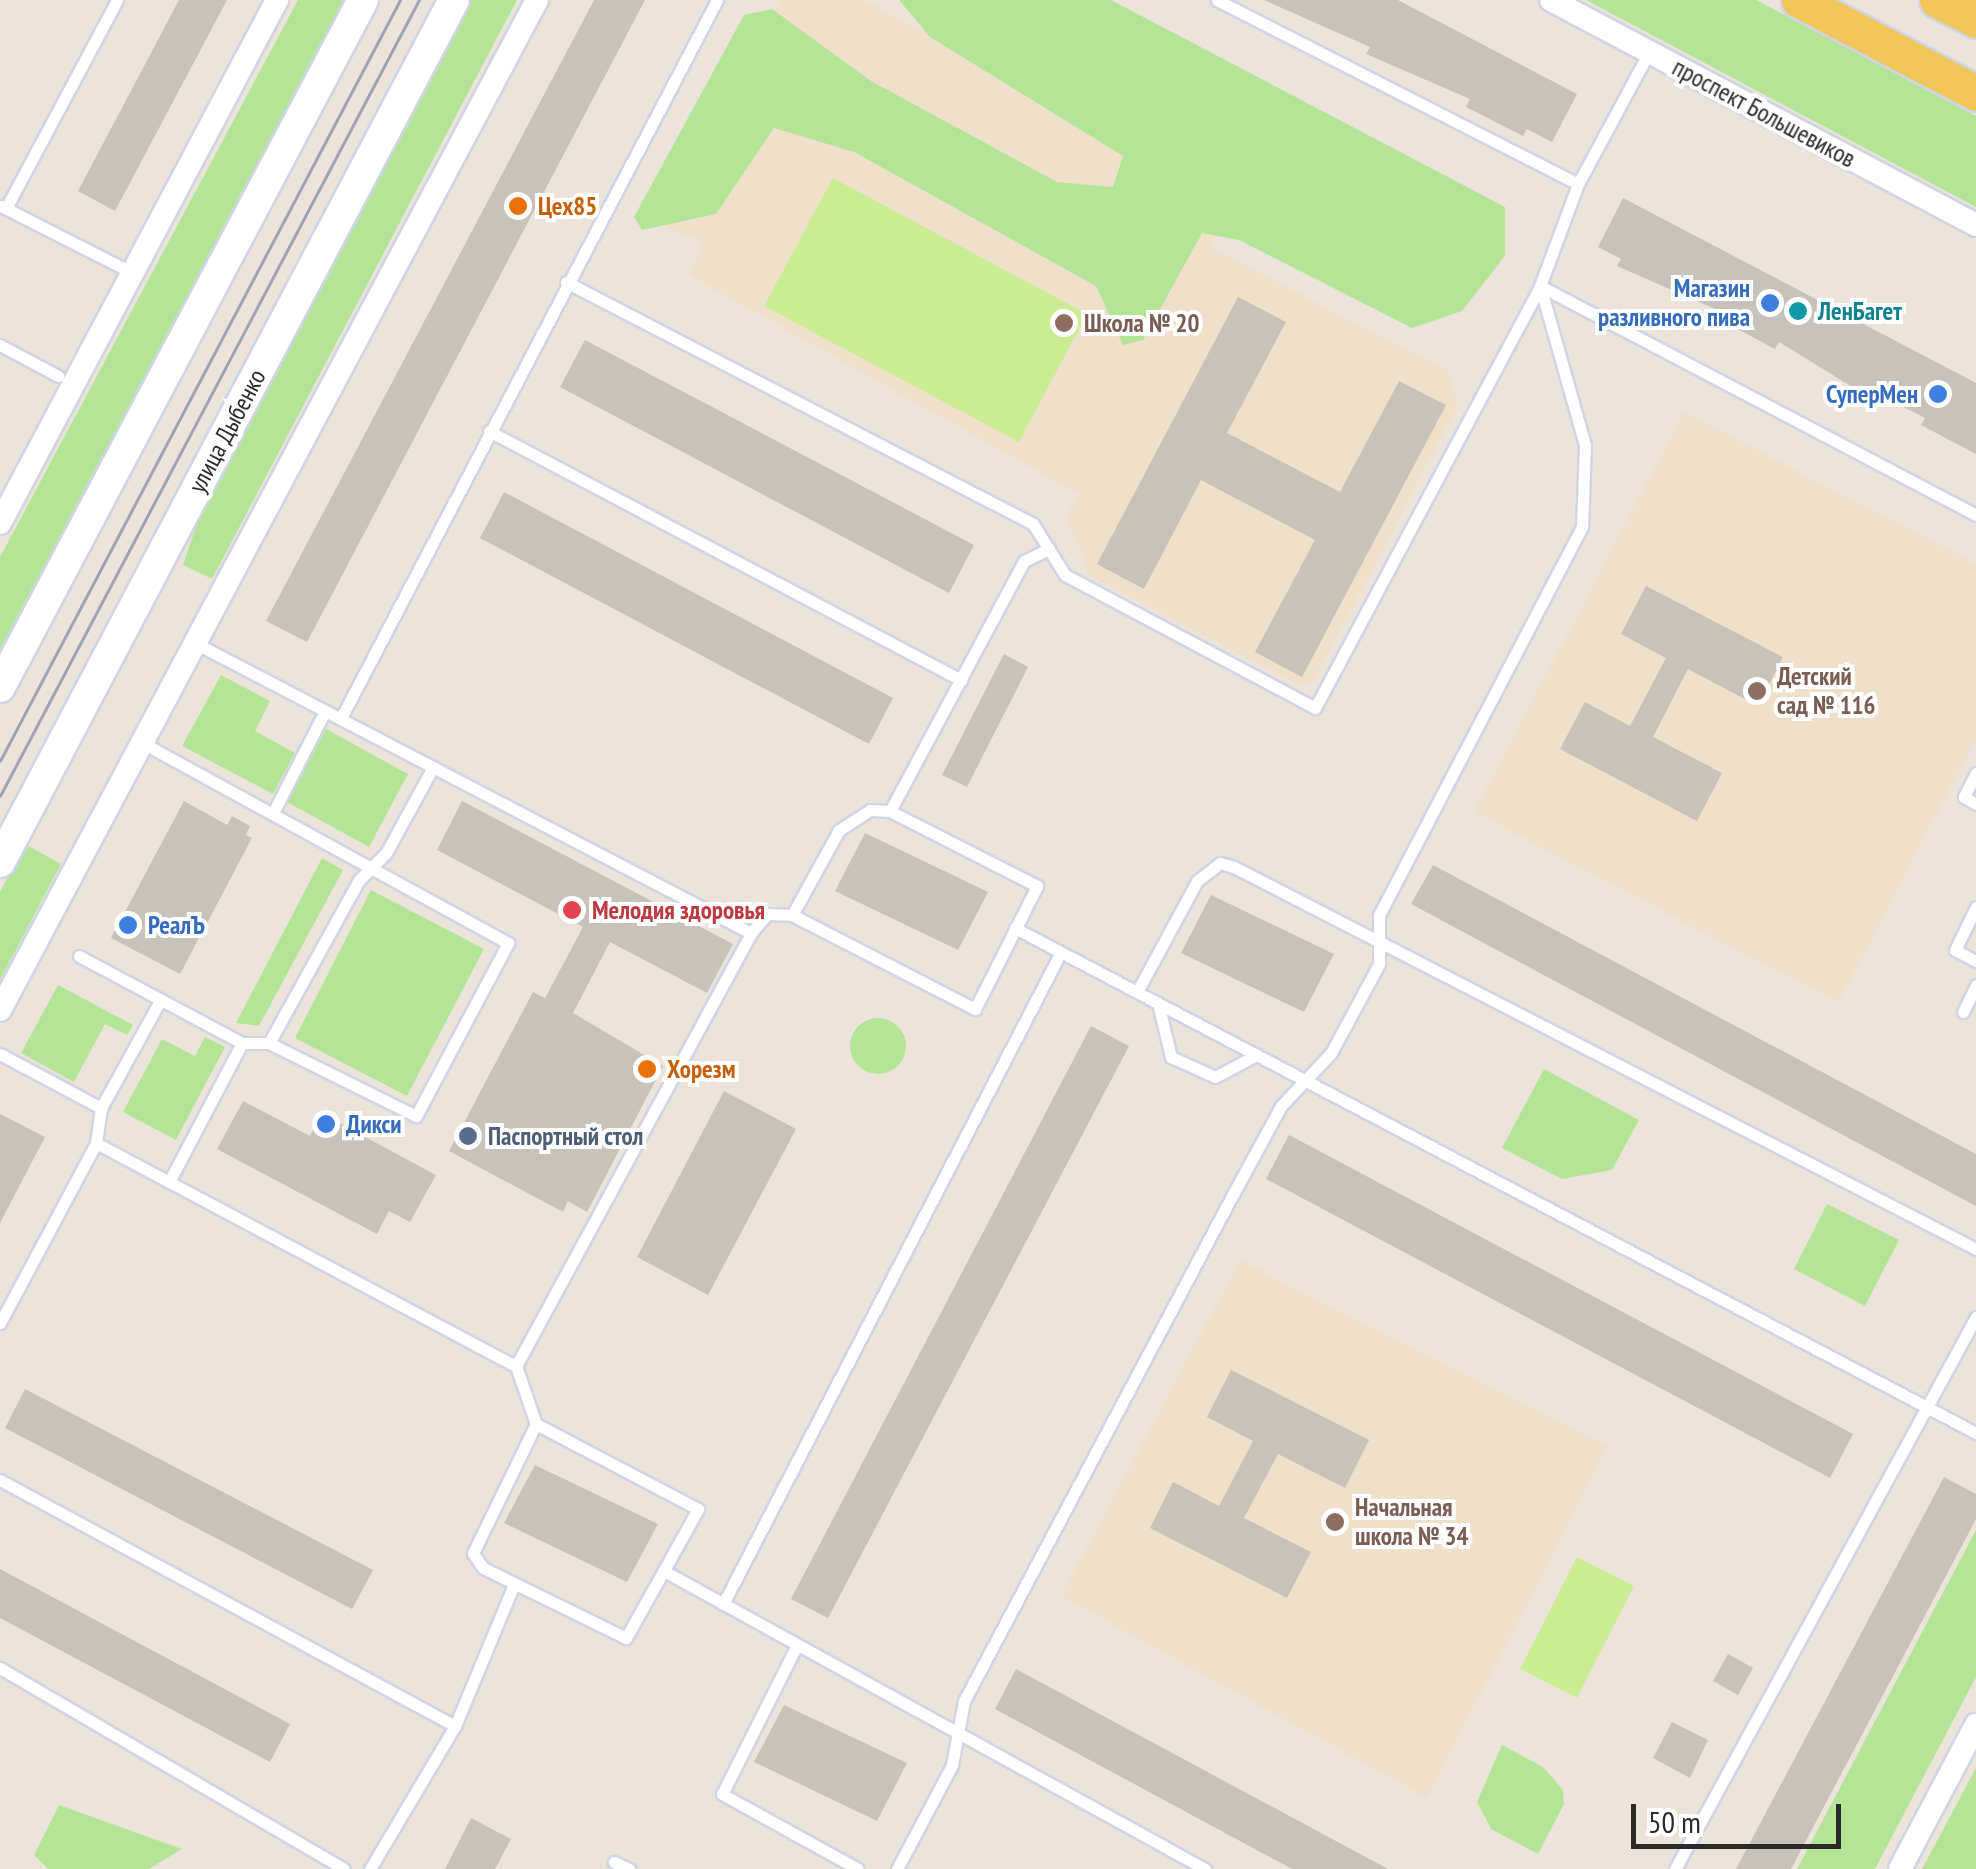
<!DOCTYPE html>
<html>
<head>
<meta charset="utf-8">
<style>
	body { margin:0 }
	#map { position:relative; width:1976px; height:1869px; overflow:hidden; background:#ece4db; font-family:"PT Sans Narrow",sans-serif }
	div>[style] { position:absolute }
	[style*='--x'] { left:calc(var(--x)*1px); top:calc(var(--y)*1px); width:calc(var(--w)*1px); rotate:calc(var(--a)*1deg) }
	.education>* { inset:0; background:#eee0ca }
	.green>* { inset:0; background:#b6e496 }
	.round { border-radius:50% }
	.pitch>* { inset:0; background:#cbec92 }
	.building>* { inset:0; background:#c7c2ba }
	.roads { filter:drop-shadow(2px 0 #d0d5e3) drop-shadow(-2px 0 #d0d5e3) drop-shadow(0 2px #d0d5e3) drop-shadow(0 -2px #d0d5e3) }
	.lane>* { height:11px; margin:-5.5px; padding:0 5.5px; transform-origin:5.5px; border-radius:5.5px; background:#fff }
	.street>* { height:22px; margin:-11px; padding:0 11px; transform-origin:11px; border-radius:11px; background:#fff }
	.secondary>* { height:30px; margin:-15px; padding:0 15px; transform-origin:15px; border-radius:15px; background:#fff }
	.primary>* { height:35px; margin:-17.5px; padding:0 17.5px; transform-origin:17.5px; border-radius:17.5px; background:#f3c659 }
	.tram>* { height:2.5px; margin:-1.25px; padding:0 1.25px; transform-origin:1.25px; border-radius:1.25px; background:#9ea3b5 }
	.dots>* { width:28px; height:28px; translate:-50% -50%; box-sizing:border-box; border:5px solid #fff; border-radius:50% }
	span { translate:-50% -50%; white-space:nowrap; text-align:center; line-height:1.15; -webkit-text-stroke:8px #fff; paint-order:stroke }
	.street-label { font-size:25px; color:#2a2a2a }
	.food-label { font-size:25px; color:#c56008; font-weight:700 }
	.left { translate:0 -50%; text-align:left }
	.shop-label { font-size:25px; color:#366cbe; font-weight:700 }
	.right { translate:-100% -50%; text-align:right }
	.culture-label { font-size:25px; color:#0d838f; font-weight:700 }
	.education-label { font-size:25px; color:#785e54; font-weight:700 }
	.health-label { font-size:25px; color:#be3a42; font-weight:700 }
	.service-label { font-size:25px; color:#4e5e75; font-weight:700 }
	.scale { position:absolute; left:1631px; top:1804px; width:210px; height:45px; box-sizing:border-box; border:5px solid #2a2a2a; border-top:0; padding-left:12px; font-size:30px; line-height:35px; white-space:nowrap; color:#2a2a2a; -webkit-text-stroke:8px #fff; paint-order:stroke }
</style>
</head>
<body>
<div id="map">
	<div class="education">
		<div style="clip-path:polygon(780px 0,864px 0,1236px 192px,1211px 248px,1447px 370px,1458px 406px,1313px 682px,1296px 684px,1090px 576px,1066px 516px,1078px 494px,689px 275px,704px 243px,664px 226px)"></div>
		<div style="clip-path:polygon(1684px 412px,1976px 564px,1976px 739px,1838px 1003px,1474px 812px)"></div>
		<div style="clip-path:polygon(1240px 1260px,1608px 1447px,1427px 1798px,1061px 1596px)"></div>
	</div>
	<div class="green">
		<div style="clip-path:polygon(298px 0,345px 0,0 649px,0 557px)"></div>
		<div style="clip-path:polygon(469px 0,517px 0,212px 579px,183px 565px,206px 498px)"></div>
		<div style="clip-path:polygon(899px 0,1111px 0,1505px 207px,1505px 256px,1462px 311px,1412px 328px,1239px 240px,1202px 233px,1143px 340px,1123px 345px,1096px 286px,854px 152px,774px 128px,716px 214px,642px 230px,634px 217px,744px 15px,772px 9px,871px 81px,1057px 182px,1113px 187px,1123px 156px,930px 37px)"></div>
		<div style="clip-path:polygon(1586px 0,1756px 0,1976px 116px,1976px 207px)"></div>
		<div style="clip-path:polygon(221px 675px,270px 701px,255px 731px,295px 753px,273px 794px,182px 746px)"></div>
		<div style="clip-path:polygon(326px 729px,408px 774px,369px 847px,287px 802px)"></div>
		<div style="clip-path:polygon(25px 844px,61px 864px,0 980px,0 892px)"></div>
		<div style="clip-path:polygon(322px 858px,343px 870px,259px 1026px,236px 1023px)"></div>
		<div style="clip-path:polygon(371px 890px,484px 949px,407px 1096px,295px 1038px)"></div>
		<div style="clip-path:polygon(58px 985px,133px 1025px,127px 1035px,105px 1024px,74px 1082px,21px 1053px)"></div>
		<div class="round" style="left:850px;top:1018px;width:56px;height:56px"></div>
		<div style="clip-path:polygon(205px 1037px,225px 1047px,176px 1140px,123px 1112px,162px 1039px,195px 1056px)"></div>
		<div style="clip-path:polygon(1544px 1069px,1639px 1120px,1612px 1170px,1562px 1179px,1502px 1148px)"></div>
		<div style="clip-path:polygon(1827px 1204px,1899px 1240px,1865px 1306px,1794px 1269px)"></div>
		<div style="clip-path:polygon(1976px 1530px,1976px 1677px,1875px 1869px,1797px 1869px)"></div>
		<div style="clip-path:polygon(1502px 1745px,1543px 1767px,1563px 1790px,1564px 1804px,1538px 1854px,1491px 1829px,1477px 1802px)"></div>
		<div style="clip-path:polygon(1976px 1768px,1976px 1869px,1922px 1869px)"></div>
		<div style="clip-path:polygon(59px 1805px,182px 1849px,149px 1869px,48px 1869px,34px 1855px)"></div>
	</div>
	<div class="pitch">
		<div style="clip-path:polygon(833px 178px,1087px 314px,1019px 442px,764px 306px)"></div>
		<div style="clip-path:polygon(1577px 1557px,1634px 1586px,1577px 1698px,1520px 1669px)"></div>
	</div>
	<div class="building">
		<div style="clip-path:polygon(179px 0,227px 0,115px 211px,78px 191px)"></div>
		<div style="clip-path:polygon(594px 0,645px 0,307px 642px,266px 621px)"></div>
		<div style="clip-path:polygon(1264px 0,1398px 0,1577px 94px,1552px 142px,1527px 129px,1523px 136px,1466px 107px,1470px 99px,1366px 54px,1370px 47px)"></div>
		<div style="clip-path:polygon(1623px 198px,1976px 383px,1976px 454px,1921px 425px,1925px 418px,1878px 394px,1875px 401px,1779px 342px,1775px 349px,1719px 319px,1722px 312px,1617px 266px,1621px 259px,1598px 247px)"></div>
		<div style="clip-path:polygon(1238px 297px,1286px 322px,1227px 433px,1340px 492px,1399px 381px,1446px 405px,1302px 677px,1255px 652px,1315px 540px,1201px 480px,1144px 589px,1097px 564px)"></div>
		<div style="clip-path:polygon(585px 340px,974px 545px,949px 593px,560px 387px)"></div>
		<div style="clip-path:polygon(504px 492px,893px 698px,869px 744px,480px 538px)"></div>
		<div style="clip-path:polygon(1646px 586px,1783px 657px,1758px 706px,1688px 669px,1653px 737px,1722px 773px,1697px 821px,1560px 749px,1585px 702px,1630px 726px,1666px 658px,1621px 634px)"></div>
		<div style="clip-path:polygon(1004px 654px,1028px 667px,967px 787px,942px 775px)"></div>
		<div style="clip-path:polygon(184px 801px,227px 825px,232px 816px,250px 826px,246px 835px,252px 838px,180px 974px,111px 938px)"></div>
		<div style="clip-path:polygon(462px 801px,733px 944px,707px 993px,610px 942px,573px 1013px,663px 1066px,587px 1212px,568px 1201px,563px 1212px,449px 1151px,533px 992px,545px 998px,583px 927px,437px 850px)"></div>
		<div style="clip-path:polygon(865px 833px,988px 892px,958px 950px,835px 891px)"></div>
		<div style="clip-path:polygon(1433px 865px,1976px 1154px,1976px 1206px,1411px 904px)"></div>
		<div style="clip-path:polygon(1211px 895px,1334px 954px,1304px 1012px,1181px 953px)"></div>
		<div style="clip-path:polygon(1091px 1026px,1129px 1046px,828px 1618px,791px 1599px)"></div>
		<div style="clip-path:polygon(724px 1091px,796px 1129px,708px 1295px,637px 1257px)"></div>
		<div style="clip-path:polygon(243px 1101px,310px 1136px,322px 1114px,436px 1175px,410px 1222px,389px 1211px,377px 1234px,217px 1149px)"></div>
		<div style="clip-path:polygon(0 1114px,45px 1137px,0 1223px)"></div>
		<div style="clip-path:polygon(1289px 1135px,1853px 1434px,1830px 1478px,1266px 1179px)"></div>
		<div style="clip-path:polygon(1231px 1370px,1369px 1440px,1345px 1488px,1278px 1454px,1244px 1518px,1311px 1552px,1287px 1598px,1150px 1528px,1173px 1482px,1219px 1506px,1253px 1441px,1207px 1417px)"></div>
		<div style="clip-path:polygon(25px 1389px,373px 1570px,352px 1609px,5px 1428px)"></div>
		<div style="clip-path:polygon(535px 1465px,658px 1524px,627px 1582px,504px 1523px)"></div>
		<div style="clip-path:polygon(1944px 1477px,1976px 1494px,1976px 1519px,1791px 1869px,1736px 1869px)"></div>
		<div style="clip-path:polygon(0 1569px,290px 1724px,270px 1762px,0 1618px)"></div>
		<div style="clip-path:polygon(1728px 1654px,1753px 1668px,1738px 1695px,1713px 1681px)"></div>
		<div style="clip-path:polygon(1016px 1669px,1388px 1869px,1292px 1869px,1086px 1758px,995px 1709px)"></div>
		<div style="clip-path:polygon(784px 1705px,907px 1763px,877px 1821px,754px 1762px)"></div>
		<div style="clip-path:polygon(1672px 1722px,1708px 1740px,1690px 1778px,1653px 1758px)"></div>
		<div style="clip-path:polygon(471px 1818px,511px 1839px,495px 1869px,445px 1869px)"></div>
	</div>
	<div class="roads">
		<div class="lane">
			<div style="--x:1217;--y:0;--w:405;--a:27"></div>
			<div style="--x:1;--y:206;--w:146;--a:26.9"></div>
			<div style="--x:6;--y:208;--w:236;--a:-61.9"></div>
			<div style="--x:566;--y:282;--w:526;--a:27.39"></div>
			<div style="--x:1033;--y:524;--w:60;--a:57.9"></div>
			<div style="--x:1065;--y:575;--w:283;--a:28"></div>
			<div style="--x:1315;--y:708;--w:478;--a:-61.9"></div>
			<div style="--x:1540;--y:286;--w:492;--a:27.7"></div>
			<div style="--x:0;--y:345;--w:66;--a:28.1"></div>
			<div style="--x:489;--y:431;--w:534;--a:27.81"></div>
			<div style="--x:195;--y:643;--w:627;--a:27.55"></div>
			<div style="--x:751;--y:933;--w:25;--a:-50"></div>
			<div style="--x:767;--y:914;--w:25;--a:2"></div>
			<div style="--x:792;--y:915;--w:206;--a:27.2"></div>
			<div style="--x:975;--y:1009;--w:138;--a:-63.2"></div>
			<div style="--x:1037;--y:886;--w:165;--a:-153"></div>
			<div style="--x:890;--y:811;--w:20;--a:-177"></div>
			<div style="--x:870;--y:810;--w:37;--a:147"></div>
			<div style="--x:839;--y:830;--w:97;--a:118.9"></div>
			<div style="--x:341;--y:718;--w:810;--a:-62.36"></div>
			<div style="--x:1976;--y:773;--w:27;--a:117"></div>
			<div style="--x:1964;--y:797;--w:14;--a:30"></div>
			<div style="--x:890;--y:811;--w:284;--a:-61.8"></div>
			<div style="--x:1024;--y:561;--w:28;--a:-26"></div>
			<div style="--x:273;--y:813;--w:114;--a:-63"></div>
			<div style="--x:1976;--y:907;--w:48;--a:116"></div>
			<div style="--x:1955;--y:950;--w:24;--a:28"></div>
			<div style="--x:1015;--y:928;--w:1086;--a:27.72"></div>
			<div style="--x:79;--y:956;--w:185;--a:28.1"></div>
			<div style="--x:242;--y:1043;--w:27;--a:0"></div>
			<div style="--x:269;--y:1043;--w:164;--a:26.4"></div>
			<div style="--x:416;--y:1116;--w:196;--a:-62"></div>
			<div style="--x:508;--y:943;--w:417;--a:-151.3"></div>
			<div style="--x:1137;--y:992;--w:126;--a:-61.6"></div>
			<div style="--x:1197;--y:881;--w:29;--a:-38"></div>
			<div style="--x:1220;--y:863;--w:15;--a:16"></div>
			<div style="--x:1234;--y:867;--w:835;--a:27.24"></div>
			<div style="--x:1158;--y:1003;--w:56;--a:76.5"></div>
			<div style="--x:1171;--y:1057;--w:48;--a:24.4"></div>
			<div style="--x:1215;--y:1077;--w:47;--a:-28.2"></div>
			<div style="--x:1963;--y:1012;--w:30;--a:-64"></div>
			<div style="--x:269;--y:1043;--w:186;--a:-61.1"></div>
			<div style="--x:359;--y:880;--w:38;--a:-45"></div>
			<div style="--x:386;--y:853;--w:98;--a:-61.3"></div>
			<div style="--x:0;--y:1054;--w:115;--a:28.1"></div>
			<div style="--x:96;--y:1143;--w:476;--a:28"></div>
			<div style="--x:169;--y:1182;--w:157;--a:-62.3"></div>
			<div style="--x:0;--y:1323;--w:204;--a:-61.9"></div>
			<div style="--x:96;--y:1143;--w:35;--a:-82"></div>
			<div style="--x:101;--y:1108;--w:124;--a:-61.2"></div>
			<div style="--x:536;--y:1424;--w:183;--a:27.7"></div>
			<div style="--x:698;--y:1509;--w:148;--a:119.2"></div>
			<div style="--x:626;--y:1638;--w:159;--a:-153.9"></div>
			<div style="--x:483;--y:1568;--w:18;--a:-124"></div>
			<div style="--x:473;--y:1553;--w:144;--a:-64"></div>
			<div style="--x:536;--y:1424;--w:61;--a:-109"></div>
			<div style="--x:516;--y:1366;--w:493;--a:-61.5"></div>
			<div style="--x:0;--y:1480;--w:517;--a:28.4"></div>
			<div style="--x:664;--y:1571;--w:618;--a:28.85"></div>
			<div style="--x:723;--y:1604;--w:734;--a:-62.6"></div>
			<div style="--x:797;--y:1645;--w:167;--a:116.7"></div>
			<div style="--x:722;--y:1794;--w:155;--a:28.9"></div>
			<div style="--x:0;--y:1668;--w:398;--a:30.3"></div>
			<div style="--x:614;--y:1862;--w:17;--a:25"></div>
			<div style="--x:370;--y:1869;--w:166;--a:-59.3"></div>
			<div style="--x:455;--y:1726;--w:154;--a:-67.4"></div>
			<div style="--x:897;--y:1869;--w:118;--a:-62.1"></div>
			<div style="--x:952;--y:1765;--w:65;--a:-79.4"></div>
			<div style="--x:964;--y:1701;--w:572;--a:-62.05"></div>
			<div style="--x:1232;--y:1196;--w:102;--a:-61.4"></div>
			<div style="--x:1281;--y:1106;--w:73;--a:-46.7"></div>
			<div style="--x:1331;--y:1053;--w:101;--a:-61.7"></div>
			<div style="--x:1379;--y:964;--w:49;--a:-90"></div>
			<div style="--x:1379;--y:915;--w:438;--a:-62.4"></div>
			<div style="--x:1582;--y:527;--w:82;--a:-87.9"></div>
			<div style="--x:1585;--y:445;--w:165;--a:-105.8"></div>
			<div style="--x:1540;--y:286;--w:109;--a:-69.6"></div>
			<div style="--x:1578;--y:184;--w:150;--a:-61.7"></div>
			<div style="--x:1675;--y:1869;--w:629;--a:-61.4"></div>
		</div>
		<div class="street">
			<div style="--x:1551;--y:0;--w:481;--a:27.9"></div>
			<div style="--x:0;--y:523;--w:592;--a:-62.09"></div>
			<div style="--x:0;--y:1010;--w:1144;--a:-62"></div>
			<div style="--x:1900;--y:1869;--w:163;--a:-62.2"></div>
		</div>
		<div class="secondary">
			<div style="--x:0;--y:687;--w:777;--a:-62.15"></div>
			<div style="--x:0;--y:862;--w:974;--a:-62.23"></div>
		</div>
		<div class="primary">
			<div style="--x:1799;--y:0;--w:200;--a:27.7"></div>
			<div style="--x:1937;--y:0;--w:44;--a:27.1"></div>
		</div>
	</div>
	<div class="tram">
		<div style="--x:0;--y:761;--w:860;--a:-62.27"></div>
		<div style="--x:0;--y:796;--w:900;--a:-62.24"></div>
	</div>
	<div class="dots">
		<div style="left:518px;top:206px;background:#e8710a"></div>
		<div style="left:1770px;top:303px;background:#3f7fe0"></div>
		<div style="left:1798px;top:311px;background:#0f9aa8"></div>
		<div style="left:1064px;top:323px;background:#8d6e63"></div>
		<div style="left:1938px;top:394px;background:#3f7fe0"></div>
		<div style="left:1757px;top:691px;background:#8d6e63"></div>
		<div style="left:572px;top:910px;background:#e0444e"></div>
		<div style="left:128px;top:925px;background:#3f7fe0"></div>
		<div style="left:647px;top:1069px;background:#e8710a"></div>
		<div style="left:326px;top:1124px;background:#3f7fe0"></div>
		<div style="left:468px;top:1136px;background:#5c6f8a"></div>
		<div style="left:1335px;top:1522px;background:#8d6e63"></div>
	</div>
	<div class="street-label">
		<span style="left:1764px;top:113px;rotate:28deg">проспект Большевиков</span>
		<span style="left:227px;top:431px;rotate:-62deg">улица Дыбенко</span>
	</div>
	<div class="food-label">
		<span class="left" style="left:538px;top:206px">Цех85</span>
		<span class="left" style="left:667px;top:1069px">Хорезм</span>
	</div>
	<div class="shop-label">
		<span class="right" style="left:1750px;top:303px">Магазин<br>разливного пива</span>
		<span class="right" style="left:1918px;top:394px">СуперМен</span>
		<span class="left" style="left:148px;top:925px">РеалЪ</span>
		<span class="left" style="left:346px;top:1124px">Дикси</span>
	</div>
	<div class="culture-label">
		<span class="left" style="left:1818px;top:311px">ЛенБагет</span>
	</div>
	<div class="education-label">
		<span class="left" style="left:1084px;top:323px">Школа № 20</span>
		<span class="left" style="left:1777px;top:691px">Детский<br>сад № 116</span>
		<span class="left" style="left:1355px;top:1522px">Начальная<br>школа № 34</span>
	</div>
	<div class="health-label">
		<span class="left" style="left:592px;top:910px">Мелодия здоровья</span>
	</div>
	<div class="service-label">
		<span class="left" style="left:488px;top:1136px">Паспортный стол</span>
	</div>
	<div class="scale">50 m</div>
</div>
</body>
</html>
